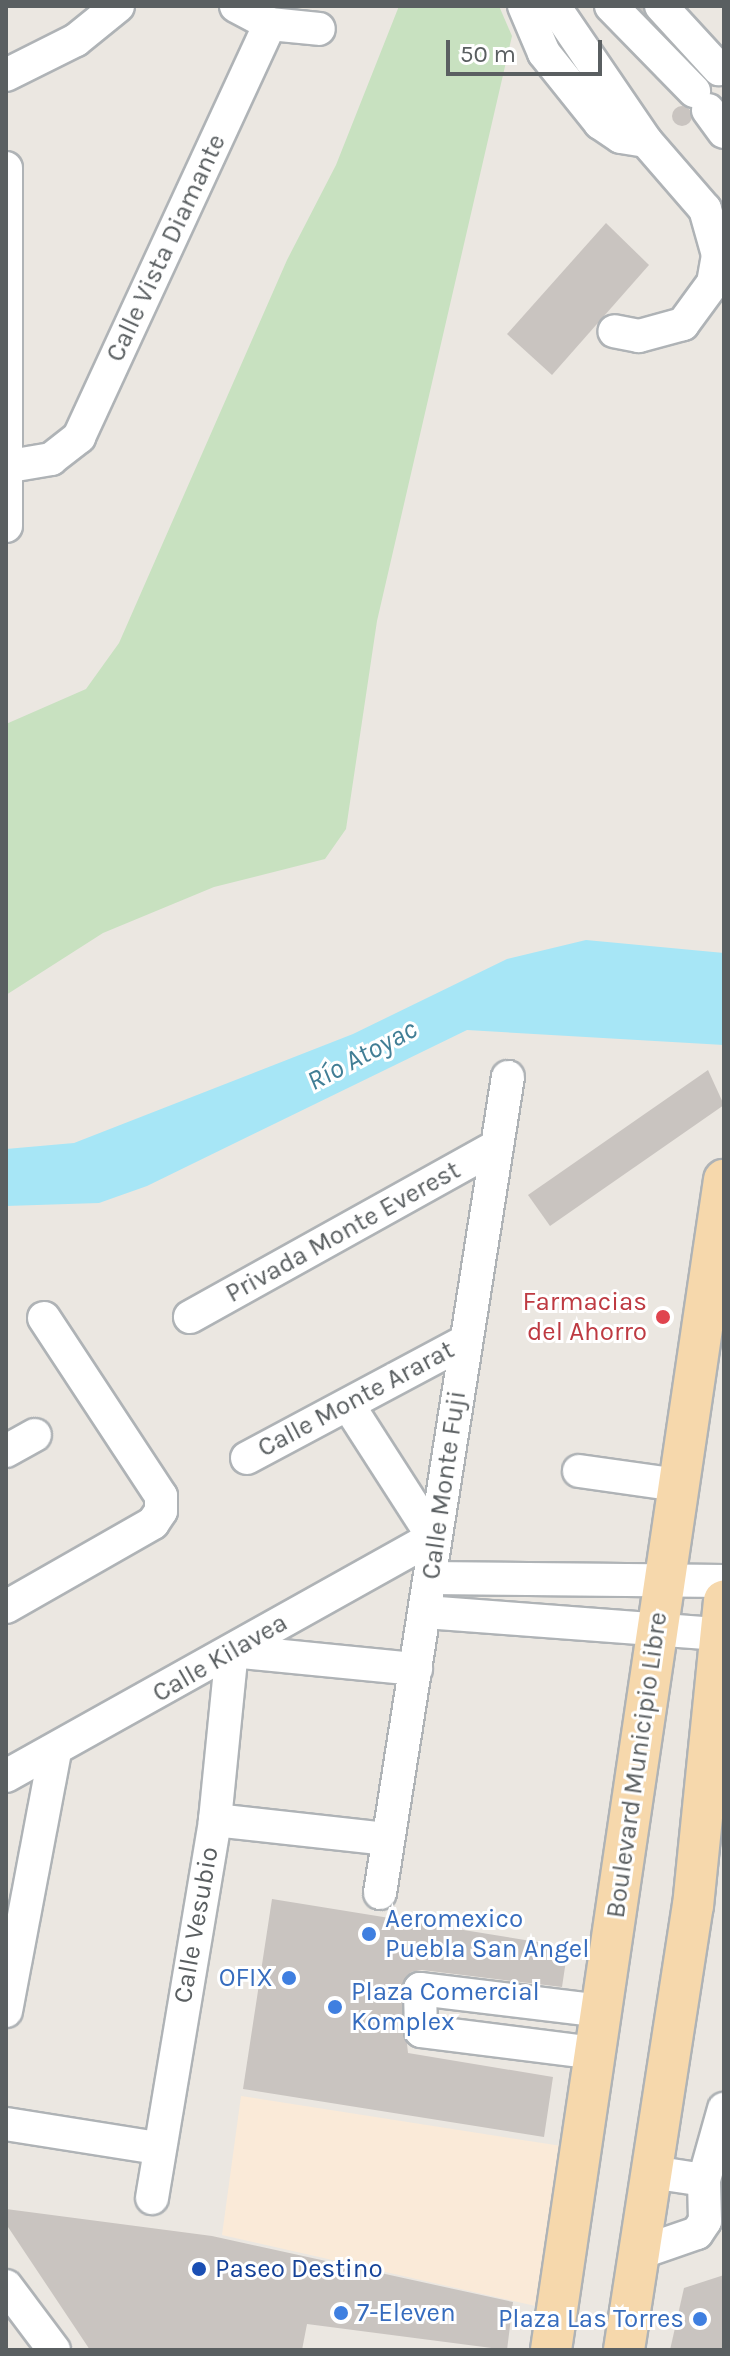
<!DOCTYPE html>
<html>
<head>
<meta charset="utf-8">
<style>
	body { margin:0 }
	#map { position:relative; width:730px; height:2356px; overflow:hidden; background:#ebe7e1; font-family:Karla,sans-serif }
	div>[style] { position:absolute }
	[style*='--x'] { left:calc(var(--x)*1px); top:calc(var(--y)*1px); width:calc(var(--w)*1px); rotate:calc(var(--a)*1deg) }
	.commercial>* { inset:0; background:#faead8 }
	.green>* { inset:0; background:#c8e1c0 }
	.water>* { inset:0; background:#a7e6f6 }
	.building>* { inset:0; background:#c9c4c0 }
	.round { border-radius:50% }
	.minor-tunnel>* { height:32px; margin-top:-16px; transform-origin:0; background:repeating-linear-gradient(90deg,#c7c5c1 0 32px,transparent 0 48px) }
	.roads { filter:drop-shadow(2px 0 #afb3b6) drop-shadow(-2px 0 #afb3b6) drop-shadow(0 2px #afb3b6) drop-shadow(0 -2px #afb3b6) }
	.minor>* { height:32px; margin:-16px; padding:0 16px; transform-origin:16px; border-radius:16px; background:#fff }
	.major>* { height:40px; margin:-20px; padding:0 20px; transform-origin:20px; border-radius:20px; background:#f6d8ac }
	.dots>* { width:22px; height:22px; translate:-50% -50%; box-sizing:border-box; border:4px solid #fff; border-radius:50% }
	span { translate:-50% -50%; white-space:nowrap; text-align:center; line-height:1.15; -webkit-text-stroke:6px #fff; paint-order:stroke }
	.street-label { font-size:26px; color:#5a5f61 }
	.health-label { font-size:26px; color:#be3a42 }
	.right { translate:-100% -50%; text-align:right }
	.shop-label { font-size:26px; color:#366cbe }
	.left { translate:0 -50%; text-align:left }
	.transit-label { font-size:26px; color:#164399 }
	.water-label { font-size:28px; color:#417e95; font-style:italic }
	.frame { position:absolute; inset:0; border:8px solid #5a5f61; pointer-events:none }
	.scale { position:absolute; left:446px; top:40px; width:156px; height:36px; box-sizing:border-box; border:4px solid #5a5f61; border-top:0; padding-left:10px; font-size:24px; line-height:28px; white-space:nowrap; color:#5a5f61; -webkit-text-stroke:6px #fff; paint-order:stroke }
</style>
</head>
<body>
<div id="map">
	<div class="commercial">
		<div style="clip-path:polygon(241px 2096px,568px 2147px,540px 2307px,222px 2235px)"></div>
	</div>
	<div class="green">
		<div style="clip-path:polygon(399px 6px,499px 6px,512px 36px,377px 621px,346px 829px,325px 859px,214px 887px,103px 933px,6px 995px,6px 724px,86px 689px,119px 643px,287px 260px,336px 165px)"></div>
	</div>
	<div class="water">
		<div style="clip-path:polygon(586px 940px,724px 953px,724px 1045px,467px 1030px,147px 1186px,99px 1203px,6px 1206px,6px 1149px,74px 1143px,353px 1034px,507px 959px)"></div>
	</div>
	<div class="building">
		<div class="round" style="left:672px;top:106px;width:20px;height:20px"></div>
		<div style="clip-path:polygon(606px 223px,649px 265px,552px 375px,507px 334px)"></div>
		<div style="clip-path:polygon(708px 1070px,724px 1105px,550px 1226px,528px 1195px)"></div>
		<div style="clip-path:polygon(272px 1899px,568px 1947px,562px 1987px,422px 1970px,411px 1972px,401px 1989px,408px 2053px,553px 2077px,544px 2137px,243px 2089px)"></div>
		<div style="clip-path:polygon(6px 2209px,212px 2236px,513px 2302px,507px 2350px,307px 2324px,302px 2350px,90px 2350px,6px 2224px)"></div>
		<div style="clip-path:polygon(724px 2275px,724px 2350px,670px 2350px,684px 2288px)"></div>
	</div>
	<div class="minor-tunnel">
		<div style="--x:634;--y:6;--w:56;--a:48.6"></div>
	</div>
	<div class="roads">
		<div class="minor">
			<div style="--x:236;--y:6;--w:38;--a:28"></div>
			<div style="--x:270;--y:24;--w:49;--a:5.8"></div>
			<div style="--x:524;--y:6;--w:51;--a:66.9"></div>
			<div style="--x:544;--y:53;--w:90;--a:51.3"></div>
			<div style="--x:600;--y:123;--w:25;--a:34"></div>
			<div style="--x:621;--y:137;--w:25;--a:9"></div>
			<div style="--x:554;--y:6;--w:163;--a:55.7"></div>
			<div style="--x:646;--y:141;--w:90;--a:49.1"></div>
			<div style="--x:705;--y:209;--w:48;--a:74.2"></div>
			<div style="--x:718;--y:255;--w:28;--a:100"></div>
			<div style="--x:713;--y:283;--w:51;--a:126.2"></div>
			<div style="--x:683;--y:324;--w:46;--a:164.7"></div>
			<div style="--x:639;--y:336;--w:25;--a:-169"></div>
			<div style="--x:611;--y:6;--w:119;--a:45.7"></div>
			<div style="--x:661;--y:6;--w:86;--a:47.4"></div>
			<div style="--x:6;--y:75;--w:78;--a:-26.6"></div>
			<div style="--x:76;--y:40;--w:54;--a:-39"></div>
			<div style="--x:708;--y:110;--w:27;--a:54"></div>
			<div style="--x:6;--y:168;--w:358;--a:90"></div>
			<div style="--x:10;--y:466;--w:42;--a:-9.7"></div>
			<div style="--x:51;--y:459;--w:36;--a:-38"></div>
			<div style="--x:79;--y:437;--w:455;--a:-65.2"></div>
			<div style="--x:190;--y:1317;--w:351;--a:-29.1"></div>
			<div style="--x:6;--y:1451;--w:33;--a:-29"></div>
			<div style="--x:247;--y:1458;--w:248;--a:-28.1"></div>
			<div style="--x:579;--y:1471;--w:101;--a:8"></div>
			<div style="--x:430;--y:1578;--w:294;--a:0.6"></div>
			<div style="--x:6;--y:1607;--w:169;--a:-29.7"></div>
			<div style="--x:153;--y:1523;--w:14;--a:-56"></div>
			<div style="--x:161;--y:1511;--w:15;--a:-90"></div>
			<div style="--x:161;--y:1496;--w:213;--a:-123.3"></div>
			<div style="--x:425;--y:1612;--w:295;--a:4.3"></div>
			<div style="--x:232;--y:1651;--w:185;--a:5.6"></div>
			<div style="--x:6;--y:1776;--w:489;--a:-29.2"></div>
			<div style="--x:433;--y:1537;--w:156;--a:-122.7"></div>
			<div style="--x:215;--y:1820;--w:174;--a:6.3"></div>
			<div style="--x:380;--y:1893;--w:826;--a:-81.09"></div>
			<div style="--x:6;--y:2011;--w:264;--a:-79.3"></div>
			<div style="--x:595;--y:2053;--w:175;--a:-172.8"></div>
			<div style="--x:421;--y:2031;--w:42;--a:-91.4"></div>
			<div style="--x:420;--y:1989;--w:182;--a:6.9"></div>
			<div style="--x:6;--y:2124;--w:153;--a:9"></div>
			<div style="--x:704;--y:2180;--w:74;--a:-74.3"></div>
			<div style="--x:152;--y:2198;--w:383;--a:-80.5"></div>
			<div style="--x:215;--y:1820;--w:170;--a:-84.3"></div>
			<div style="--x:639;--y:2253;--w:61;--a:-19"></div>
			<div style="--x:697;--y:2233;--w:14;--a:-56"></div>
			<div style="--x:705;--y:2221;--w:41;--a:-91.4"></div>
			<div style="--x:704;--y:2180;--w:54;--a:-171.4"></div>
			<div style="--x:6;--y:2286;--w:80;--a:53.1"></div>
		</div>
		<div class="major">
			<div style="--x:551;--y:2350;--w:1183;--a:-81.59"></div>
			<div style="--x:624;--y:2350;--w:449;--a:-81.2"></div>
			<div style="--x:693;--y:1906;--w:307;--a:-84.2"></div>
		</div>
	</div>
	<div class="dots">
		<div style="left:663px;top:1317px;background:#e0444e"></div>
		<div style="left:369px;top:1934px;background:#3f7fe0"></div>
		<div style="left:289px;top:1978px;background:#3f7fe0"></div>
		<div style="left:335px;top:2007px;background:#3f7fe0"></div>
		<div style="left:199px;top:2269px;background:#1a4fb4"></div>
		<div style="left:341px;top:2313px;background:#3f7fe0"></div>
		<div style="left:700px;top:2319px;background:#3f7fe0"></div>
	</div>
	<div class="street-label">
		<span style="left:166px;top:248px;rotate:-65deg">Calle Vista Diamante</span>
		<span style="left:343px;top:1232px;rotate:-29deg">Privada Monte Everest</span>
		<span style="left:356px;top:1399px;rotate:-28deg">Calle Monte Ararat</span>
		<span style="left:444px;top:1485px;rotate:-82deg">Calle Monte Fuji</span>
		<span style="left:220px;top:1658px;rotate:-30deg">Calle Kilavea</span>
		<span style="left:637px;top:1765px;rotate:-82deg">Boulevard Municipio Libre</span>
		<span style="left:196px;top:1925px;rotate:-80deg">Calle Vesubio</span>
	</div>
	<div class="health-label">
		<span class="right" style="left:647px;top:1317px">Farmacias<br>del Ahorro</span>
	</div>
	<div class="shop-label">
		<span class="left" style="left:385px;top:1934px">Aeromexico<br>Puebla San Angel</span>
		<span class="right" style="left:273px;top:1978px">OFIX</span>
		<span class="left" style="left:351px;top:2007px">Plaza Comercial<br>Komplex</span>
		<span class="left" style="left:357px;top:2313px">7-Eleven</span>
		<span class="right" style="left:684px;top:2319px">Plaza Las Torres</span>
	</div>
	<div class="transit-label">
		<span class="left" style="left:215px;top:2269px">Paseo Destino</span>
	</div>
	<div class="water-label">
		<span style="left:362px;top:1055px;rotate:-28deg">Río Atoyac</span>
	</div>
	<div class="frame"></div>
	<div class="scale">50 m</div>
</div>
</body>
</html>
